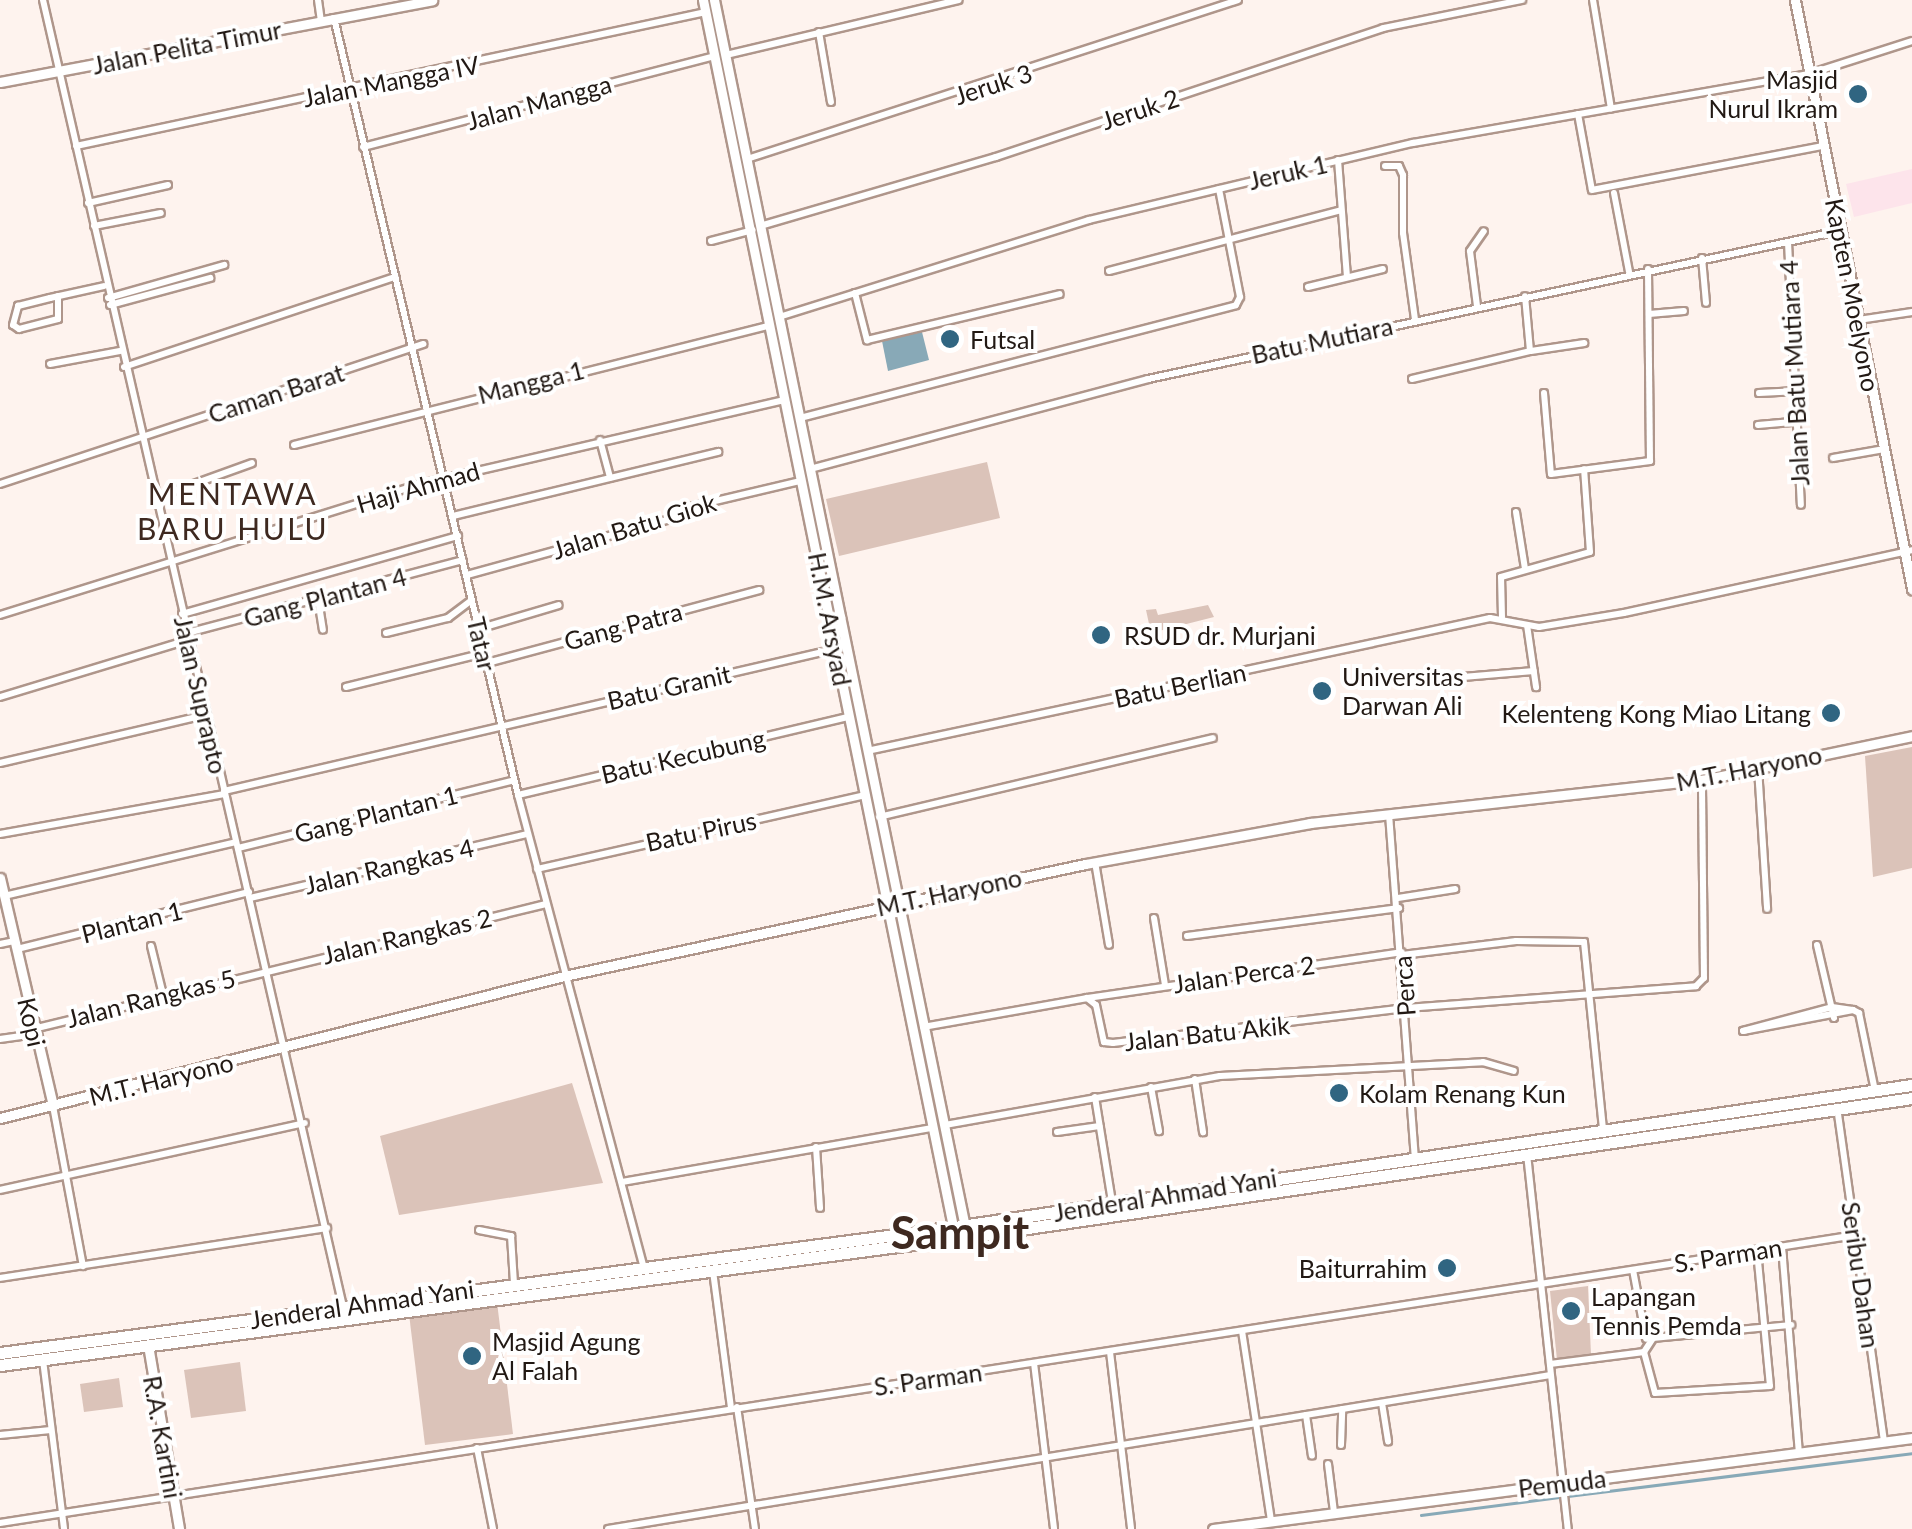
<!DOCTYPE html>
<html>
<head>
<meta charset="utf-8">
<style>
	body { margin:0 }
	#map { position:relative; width:1912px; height:1529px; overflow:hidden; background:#fef3ee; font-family:Lato,sans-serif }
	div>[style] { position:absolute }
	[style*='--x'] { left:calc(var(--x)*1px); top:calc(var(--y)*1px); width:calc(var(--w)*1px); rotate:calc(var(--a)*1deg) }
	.industrial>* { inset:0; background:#fde4eb }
	.green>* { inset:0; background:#dbc3b9 }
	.water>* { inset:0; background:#88a9b7 }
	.stream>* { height:2.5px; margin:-1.25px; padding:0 1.25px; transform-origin:1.25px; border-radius:1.25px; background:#88a9b7 }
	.roads { filter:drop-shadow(2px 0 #af968b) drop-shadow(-2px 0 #af968b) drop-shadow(0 2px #af968b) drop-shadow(0 -2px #af968b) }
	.minor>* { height:6px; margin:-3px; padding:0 3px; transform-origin:3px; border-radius:3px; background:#fff }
	.tertiary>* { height:9px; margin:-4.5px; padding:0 4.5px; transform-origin:4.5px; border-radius:4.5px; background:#fff }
	.trunk>* { height:11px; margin:-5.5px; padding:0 5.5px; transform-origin:5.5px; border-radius:5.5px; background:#fff }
	.dots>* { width:28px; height:28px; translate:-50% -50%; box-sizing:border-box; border:5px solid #fff; border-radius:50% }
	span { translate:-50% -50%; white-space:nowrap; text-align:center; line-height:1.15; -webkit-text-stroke:8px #fff; paint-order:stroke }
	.street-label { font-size:25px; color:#221914 }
	.poi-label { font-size:25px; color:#221914 }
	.right { translate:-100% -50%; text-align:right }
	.left { translate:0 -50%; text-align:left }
	.quarter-label { font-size:30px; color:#3e2920; letter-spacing:2.5px }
	.town-label { font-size:45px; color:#3e2920; font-weight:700 }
</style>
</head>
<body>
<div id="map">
	<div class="industrial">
		<div style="clip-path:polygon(1912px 169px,1912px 203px,1854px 217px,1846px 184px)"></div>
	</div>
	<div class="green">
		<div style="clip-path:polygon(987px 462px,1000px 518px,839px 556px,826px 499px)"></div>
		<div style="clip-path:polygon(1208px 605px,1214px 617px,1151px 633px,1146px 610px,1156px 609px,1158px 615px)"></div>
		<div style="clip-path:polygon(1912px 747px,1912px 868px,1873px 877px,1865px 756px)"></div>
		<div style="clip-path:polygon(572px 1083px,603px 1183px,399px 1215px,380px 1136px)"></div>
		<div style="clip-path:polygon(1588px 1286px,1591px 1355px,1557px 1360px,1550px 1291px)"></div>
		<div style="clip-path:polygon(497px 1302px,513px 1434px,425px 1445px,409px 1314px)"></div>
		<div style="clip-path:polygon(240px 1362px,246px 1411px,191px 1418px,184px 1370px)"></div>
		<div style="clip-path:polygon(119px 1378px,123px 1407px,84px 1412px,80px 1384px)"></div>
	</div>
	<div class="water">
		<div style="clip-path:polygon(922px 332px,929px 360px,888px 371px,882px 341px)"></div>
	</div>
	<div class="stream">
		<div style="--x:1568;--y:1496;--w:347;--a:-7.1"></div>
		<div style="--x:1421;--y:1515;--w:139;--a:-7.4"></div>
	</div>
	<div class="roads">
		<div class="minor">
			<div style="--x:43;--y:0;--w:1341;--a:77.07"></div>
			<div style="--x:318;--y:0;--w:21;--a:82"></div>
			<div style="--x:1593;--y:0;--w:110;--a:80.6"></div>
			<div style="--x:334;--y:18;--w:798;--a:76.68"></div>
			<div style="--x:518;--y:795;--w:487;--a:75.1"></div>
			<div style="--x:819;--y:32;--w:71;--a:80.3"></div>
			<div style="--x:726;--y:55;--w:239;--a:-13.3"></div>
			<div style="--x:1578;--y:114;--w:77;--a:79.6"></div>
			<div style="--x:1592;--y:190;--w:235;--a:-10.8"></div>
			<div style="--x:76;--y:146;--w:644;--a:-12.01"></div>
			<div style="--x:363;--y:147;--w:364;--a:-14.5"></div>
			<div style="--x:747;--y:159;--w:516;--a:-17.94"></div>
			<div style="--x:1338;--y:160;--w:117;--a:85.6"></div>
			<div style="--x:1385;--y:166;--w:14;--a:0"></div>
			<div style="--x:1399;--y:166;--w:10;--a:66"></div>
			<div style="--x:1403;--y:175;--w:58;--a:90"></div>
			<div style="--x:1403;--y:233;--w:88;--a:82.1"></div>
			<div style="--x:1614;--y:193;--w:80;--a:79.2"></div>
			<div style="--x:88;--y:203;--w:82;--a:-12.7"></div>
			<div style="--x:94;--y:226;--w:68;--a:-11"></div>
			<div style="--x:760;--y:226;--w:246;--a:-16.3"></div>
			<div style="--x:996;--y:157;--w:408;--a:-18.4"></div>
			<div style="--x:1383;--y:28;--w:142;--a:-11.4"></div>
			<div style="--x:711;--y:241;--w:43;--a:-14.7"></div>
			<div style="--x:1788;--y:242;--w:263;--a:87.2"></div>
			<div style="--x:1702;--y:258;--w:45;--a:84.9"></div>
			<div style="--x:1109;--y:271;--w:240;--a:-14.7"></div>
			<div style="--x:1308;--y:287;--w:77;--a:-13.5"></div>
			<div style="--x:855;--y:293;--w:49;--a:75.7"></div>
			<div style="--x:867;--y:340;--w:198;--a:-13.4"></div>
			<div style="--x:58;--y:296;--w:23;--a:90"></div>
			<div style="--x:58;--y:319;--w:40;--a:165.6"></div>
			<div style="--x:19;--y:329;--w:7;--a:-146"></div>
			<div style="--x:13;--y:325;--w:20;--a:-75"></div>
			<div style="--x:18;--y:306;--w:33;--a:-14"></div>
			<div style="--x:50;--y:298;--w:55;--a:-12.5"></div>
			<div style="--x:108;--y:298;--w:121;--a:-15.9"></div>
			<div style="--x:110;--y:305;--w:104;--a:-15.1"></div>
			<div style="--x:1477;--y:306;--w:55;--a:-97.3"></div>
			<div style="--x:1470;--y:251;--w:24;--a:-55"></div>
			<div style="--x:1649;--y:314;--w:35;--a:-5"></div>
			<div style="--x:779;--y:317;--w:325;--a:-17.4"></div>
			<div style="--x:1089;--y:220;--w:333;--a:-13.4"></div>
			<div style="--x:1413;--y:143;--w:402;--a:-9.9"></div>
			<div style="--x:1809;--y:74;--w:108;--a:-17.8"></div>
			<div style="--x:1858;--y:320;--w:55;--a:-8.4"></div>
			<div style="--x:1531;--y:351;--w:54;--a:-8.6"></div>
			<div style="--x:50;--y:364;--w:71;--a:-10.5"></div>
			<div style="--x:124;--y:367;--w:286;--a:-18.4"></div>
			<div style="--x:1412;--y:379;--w:121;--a:-13.3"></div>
			<div style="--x:1530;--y:351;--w:55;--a:-95.2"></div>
			<div style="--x:1544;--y:393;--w:81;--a:85.1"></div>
			<div style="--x:1551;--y:474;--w:100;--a:-7.5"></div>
			<div style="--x:1650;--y:461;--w:192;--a:-90.6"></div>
			<div style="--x:1759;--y:393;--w:35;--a:-3"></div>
			<div style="--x:800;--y:418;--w:450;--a:-14.5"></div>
			<div style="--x:1236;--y:305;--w:9;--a:-63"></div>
			<div style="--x:1240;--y:297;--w:110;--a:-101"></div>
			<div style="--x:1758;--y:425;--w:37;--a:-5"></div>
			<div style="--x:600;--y:440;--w:39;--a:75"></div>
			<div style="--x:294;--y:445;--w:491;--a:-14.1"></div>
			<div style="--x:1833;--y:458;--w:52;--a:-10"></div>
			<div style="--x:810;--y:469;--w:350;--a:-14.9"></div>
			<div style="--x:1148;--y:379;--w:707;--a:-12.09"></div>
			<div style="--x:0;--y:484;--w:446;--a:-18.3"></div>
			<div style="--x:155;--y:498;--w:103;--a:-19.8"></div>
			<div style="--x:1516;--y:512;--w:58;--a:81"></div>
			<div style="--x:453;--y:516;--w:273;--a:-13.6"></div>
			<div style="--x:467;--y:575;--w:218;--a:-15.4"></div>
			<div style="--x:677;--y:517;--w:13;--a:-45"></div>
			<div style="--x:686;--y:508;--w:117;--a:-13.3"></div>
			<div style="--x:318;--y:599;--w:31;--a:81"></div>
			<div style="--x:182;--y:614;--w:287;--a:-15.8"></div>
			<div style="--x:0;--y:615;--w:445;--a:-17.3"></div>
			<div style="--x:425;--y:483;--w:368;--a:-13"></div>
			<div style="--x:1502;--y:617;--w:40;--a:-91.4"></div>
			<div style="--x:1501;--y:577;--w:92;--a:-15.7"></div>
			<div style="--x:1590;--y:552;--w:83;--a:-94.1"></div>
			<div style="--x:1527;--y:625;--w:63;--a:81.7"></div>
			<div style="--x:478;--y:629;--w:84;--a:-16.5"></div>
			<div style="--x:187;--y:633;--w:285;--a:-14.8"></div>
			<div style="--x:386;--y:633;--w:64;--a:-13.6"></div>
			<div style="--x:448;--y:618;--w:30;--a:-37"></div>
			<div style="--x:487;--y:663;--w:282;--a:-15"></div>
			<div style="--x:1451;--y:678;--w:83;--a:-4.8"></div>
			<div style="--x:346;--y:687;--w:142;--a:-13.8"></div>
			<div style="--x:0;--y:697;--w:196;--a:-16.9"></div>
			<div style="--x:867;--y:751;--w:637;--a:-12.05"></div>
			<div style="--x:1490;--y:618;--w:50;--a:10.4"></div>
			<div style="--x:1539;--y:627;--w:86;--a:-9.4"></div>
			<div style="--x:1624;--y:613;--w:295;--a:-12.3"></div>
			<div style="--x:0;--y:763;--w:211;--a:-13.2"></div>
			<div style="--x:1758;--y:768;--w:141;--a:86.3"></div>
			<div style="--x:224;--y:791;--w:627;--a:-13.08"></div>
			<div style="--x:518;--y:795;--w:340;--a:-13.3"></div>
			<div style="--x:1389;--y:814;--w:345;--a:85.7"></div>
			<div style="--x:879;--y:817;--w:343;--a:-13.3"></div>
			<div style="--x:0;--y:834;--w:228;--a:-10.1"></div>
			<div style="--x:238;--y:848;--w:284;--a:-13.8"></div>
			<div style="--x:1095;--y:862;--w:84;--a:80.4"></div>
			<div style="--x:537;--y:869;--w:336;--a:-12.7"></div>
			<div style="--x:4;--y:896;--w:238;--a:-13.1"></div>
			<div style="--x:250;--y:898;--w:285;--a:-13"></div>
			<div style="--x:1398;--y:898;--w:58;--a:-9"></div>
			<div style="--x:1154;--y:918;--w:68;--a:80.7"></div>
			<div style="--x:1187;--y:936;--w:214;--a:-7.5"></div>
			<div style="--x:0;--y:944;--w:14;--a:-12"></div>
			<div style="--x:1817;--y:945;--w:75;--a:76.9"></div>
			<div style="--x:151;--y:946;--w:50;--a:76.2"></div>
			<div style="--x:17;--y:949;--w:239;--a:-13.8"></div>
			<div style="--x:1402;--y:955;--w:115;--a:-7"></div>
			<div style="--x:1516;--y:941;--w:68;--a:0.8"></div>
			<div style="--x:1584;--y:942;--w:189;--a:84.2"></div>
			<div style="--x:1087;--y:998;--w:318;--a:-8.3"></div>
			<div style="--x:1853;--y:1010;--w:112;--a:169.2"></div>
			<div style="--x:1743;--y:1031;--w:92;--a:-15.1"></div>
			<div style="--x:1832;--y:1007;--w:21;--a:8"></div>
			<div style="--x:1853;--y:1010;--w:7;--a:27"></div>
			<div style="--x:1859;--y:1013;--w:80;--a:78.4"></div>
			<div style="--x:923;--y:1027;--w:167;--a:-10"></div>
			<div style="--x:1087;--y:998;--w:11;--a:38"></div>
			<div style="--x:1096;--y:1005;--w:38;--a:78"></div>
			<div style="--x:1104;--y:1042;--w:9;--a:6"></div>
			<div style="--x:1113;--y:1043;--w:295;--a:-6.8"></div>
			<div style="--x:1406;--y:1008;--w:291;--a:-4.3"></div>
			<div style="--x:1696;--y:986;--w:11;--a:-45"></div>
			<div style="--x:1704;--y:978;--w:198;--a:-90.6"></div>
			<div style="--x:33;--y:1029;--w:528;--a:-13.69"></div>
			<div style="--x:0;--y:1039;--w:34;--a:-8"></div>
			<div style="--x:1195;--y:1079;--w:54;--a:81.4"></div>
			<div style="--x:1151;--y:1087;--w:45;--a:79.7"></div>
			<div style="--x:1095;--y:1097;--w:106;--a:80.8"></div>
			<div style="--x:53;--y:1106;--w:163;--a:79.4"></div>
			<div style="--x:1837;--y:1107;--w:338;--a:82"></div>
			<div style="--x:945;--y:1125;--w:279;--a:-10.1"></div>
			<div style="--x:1220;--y:1076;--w:263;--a:-3"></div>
			<div style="--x:1483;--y:1062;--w:32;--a:16"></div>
			<div style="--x:1057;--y:1132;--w:43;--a:-7.9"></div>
			<div style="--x:816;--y:1147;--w:61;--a:86.2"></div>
			<div style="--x:1527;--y:1154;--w:377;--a:83.8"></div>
			<div style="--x:622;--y:1182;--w:315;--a:-9.9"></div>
			<div style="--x:0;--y:1190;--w:312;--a:-12.4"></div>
			<div style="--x:479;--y:1230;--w:33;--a:11"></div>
			<div style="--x:511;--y:1236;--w:48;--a:86.4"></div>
			<div style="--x:1782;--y:1247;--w:206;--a:85.3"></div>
			<div style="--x:1633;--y:1270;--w:70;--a:79.3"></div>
			<div style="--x:713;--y:1271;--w:138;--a:82.5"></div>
			<div style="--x:0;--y:1278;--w:331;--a:-8.7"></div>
			<div style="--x:1242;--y:1331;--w:192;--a:81.3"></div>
			<div style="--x:1110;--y:1352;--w:178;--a:83.2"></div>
			<div style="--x:1644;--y:1352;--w:42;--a:75"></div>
			<div style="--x:1655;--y:1393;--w:115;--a:-3.5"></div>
			<div style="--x:1770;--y:1386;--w:137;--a:-95.5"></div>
			<div style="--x:43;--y:1360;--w:170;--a:82.9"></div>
			<div style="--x:1034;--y:1363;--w:167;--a:83.1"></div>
			<div style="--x:1550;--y:1364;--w:95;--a:-7.3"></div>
			<div style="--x:1644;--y:1352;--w:17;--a:-57"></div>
			<div style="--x:1653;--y:1338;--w:139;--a:-5.4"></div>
			<div style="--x:1382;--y:1403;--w:39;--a:81"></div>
			<div style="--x:737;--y:1407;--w:123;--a:81.6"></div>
			<div style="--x:1306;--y:1415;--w:41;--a:81.7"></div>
			<div style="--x:0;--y:1435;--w:51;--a:-5.6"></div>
			<div style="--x:1341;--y:1445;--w:36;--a:-88"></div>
			<div style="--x:477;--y:1448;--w:83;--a:78.8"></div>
			<div style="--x:1328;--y:1464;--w:48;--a:82.9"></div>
			<div style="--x:0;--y:1523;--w:1878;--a:-8.82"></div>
			<div style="--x:608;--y:1529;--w:955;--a:-9.28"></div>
		</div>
		<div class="tertiary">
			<div style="--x:703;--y:0;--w:1256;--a:78.48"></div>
			<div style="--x:714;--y:0;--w:1258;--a:78.44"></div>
			<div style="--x:1795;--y:0;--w:601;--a:78.76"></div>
			<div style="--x:0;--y:82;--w:440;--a:-10.7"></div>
			<div style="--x:0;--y:878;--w:234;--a:76.9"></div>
			<div style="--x:0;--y:1118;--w:582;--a:-14.13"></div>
			<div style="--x:564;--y:976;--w:533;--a:-12.13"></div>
			<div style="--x:1085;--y:864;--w:229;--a:-10.3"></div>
			<div style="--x:1310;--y:823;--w:394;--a:-6.3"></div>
			<div style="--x:1702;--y:780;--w:215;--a:-11.8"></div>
			<div style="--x:148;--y:1345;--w:187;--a:80.4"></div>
			<div style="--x:1213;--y:1529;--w:705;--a:-7.42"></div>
		</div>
		<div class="trunk">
			<div style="--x:0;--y:1353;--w:949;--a:-7.51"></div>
			<div style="--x:941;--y:1229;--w:982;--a:-8.44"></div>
			<div style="--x:0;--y:1365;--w:982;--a:-7.55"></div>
			<div style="--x:973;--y:1236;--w:949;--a:-8.36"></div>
		</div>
	</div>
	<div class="dots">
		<div style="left:1858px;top:94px;background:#306581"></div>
		<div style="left:950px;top:339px;background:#306581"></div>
		<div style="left:1101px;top:635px;background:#306581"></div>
		<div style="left:1322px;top:691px;background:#306581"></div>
		<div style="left:1831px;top:713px;background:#306581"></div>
		<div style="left:1339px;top:1093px;background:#306581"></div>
		<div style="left:1447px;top:1268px;background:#306581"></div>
		<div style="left:1571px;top:1311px;background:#306581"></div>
		<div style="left:472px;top:1356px;background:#306581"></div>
	</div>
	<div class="street-label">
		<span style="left:187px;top:47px;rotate:-11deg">Jalan Pelita Timur</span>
		<span style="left:391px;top:81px;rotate:-11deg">Jalan Mangga IV</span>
		<span style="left:993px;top:84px;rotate:-18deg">Jeruk 3</span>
		<span style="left:539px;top:102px;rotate:-15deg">Jalan Mangga</span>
		<span style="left:1140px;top:109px;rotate:-18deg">Jeruk 2</span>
		<span style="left:1288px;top:172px;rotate:-13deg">Jeruk 1</span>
		<span style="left:1853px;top:295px;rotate:79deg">Kapten Moelyono</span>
		<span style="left:1322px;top:340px;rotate:-12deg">Batu Mutiara</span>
		<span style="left:1794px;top:373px;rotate:-93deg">Jalan Batu Mutiara 4</span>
		<span style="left:531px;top:382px;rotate:-14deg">Mangga 1</span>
		<span style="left:276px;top:393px;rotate:-18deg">Caman Barat</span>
		<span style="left:418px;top:487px;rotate:-16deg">Haji Ahmad</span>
		<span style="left:634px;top:526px;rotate:-17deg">Jalan Batu Giok</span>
		<span style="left:325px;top:597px;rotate:-15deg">Gang Plantan 4</span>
		<span style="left:830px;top:619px;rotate:79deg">H.M. Arsyad</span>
		<span style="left:623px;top:626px;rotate:-15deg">Gang Patra</span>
		<span style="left:482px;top:644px;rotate:77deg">Tatar</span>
		<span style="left:1180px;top:685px;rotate:-12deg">Batu Berlian</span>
		<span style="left:669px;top:687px;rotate:-13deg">Batu Granit</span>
		<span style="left:201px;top:695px;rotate:77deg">Jalan Suprapto</span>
		<span style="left:683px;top:756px;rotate:-13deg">Batu Kecubung</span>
		<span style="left:1749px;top:768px;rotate:-11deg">M.T. Haryono</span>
		<span style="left:376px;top:814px;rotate:-14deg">Gang Plantan 1</span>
		<span style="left:701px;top:831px;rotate:-12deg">Batu Pirus</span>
		<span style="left:389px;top:866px;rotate:-13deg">Jalan Rangkas 4</span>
		<span style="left:949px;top:892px;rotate:-12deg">M.T. Haryono</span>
		<span style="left:132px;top:922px;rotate:-14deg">Plantan 1</span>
		<span style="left:407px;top:936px;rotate:-13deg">Jalan Rangkas 2</span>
		<span style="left:1244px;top:974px;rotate:-8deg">Jalan Perca 2</span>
		<span style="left:1404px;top:986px;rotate:-94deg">Perca</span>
		<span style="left:151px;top:998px;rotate:-14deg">Jalan Rangkas 5</span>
		<span style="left:32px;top:1022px;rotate:77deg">Kopi</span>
		<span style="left:1207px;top:1033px;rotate:-6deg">Jalan Batu Akik</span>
		<span style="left:161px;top:1079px;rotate:-14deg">M.T. Haryono</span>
		<span style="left:1165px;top:1195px;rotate:-9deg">Jenderal Ahmad Yani</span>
		<span style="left:1728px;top:1255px;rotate:-9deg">S. Parman</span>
		<span style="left:1861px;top:1275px;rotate:82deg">Seribu Dahan</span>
		<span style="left:362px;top:1304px;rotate:-8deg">Jenderal Ahmad Yani</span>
		<span style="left:928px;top:1379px;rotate:-8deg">S. Parman</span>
		<span style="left:163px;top:1437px;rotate:80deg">R.A. Kartini</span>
		<span style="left:1562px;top:1483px;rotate:-7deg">Pemuda</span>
	</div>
	<div class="poi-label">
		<span class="right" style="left:1838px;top:94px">Masjid<br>Nurul Ikram</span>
		<span class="left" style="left:970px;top:339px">Futsal</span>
		<span class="left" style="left:1124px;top:635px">RSUD dr. Murjani</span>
		<span class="left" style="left:1342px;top:691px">Universitas<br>Darwan Ali</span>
		<span class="right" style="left:1811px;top:713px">Kelenteng Kong Miao Litang</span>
		<span class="left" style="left:1359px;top:1093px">Kolam Renang Kun</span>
		<span class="right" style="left:1427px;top:1268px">Baiturrahim</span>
		<span class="left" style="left:1591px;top:1311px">Lapangan<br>Tennis Pemda</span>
		<span class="left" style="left:492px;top:1356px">Masjid Agung<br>Al Falah</span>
	</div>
	<div class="quarter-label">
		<span style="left:233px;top:510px">MENTAWA<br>BARU HULU</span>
	</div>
	<div class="town-label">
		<span style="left:960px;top:1233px">Sampit</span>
	</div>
</div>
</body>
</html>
